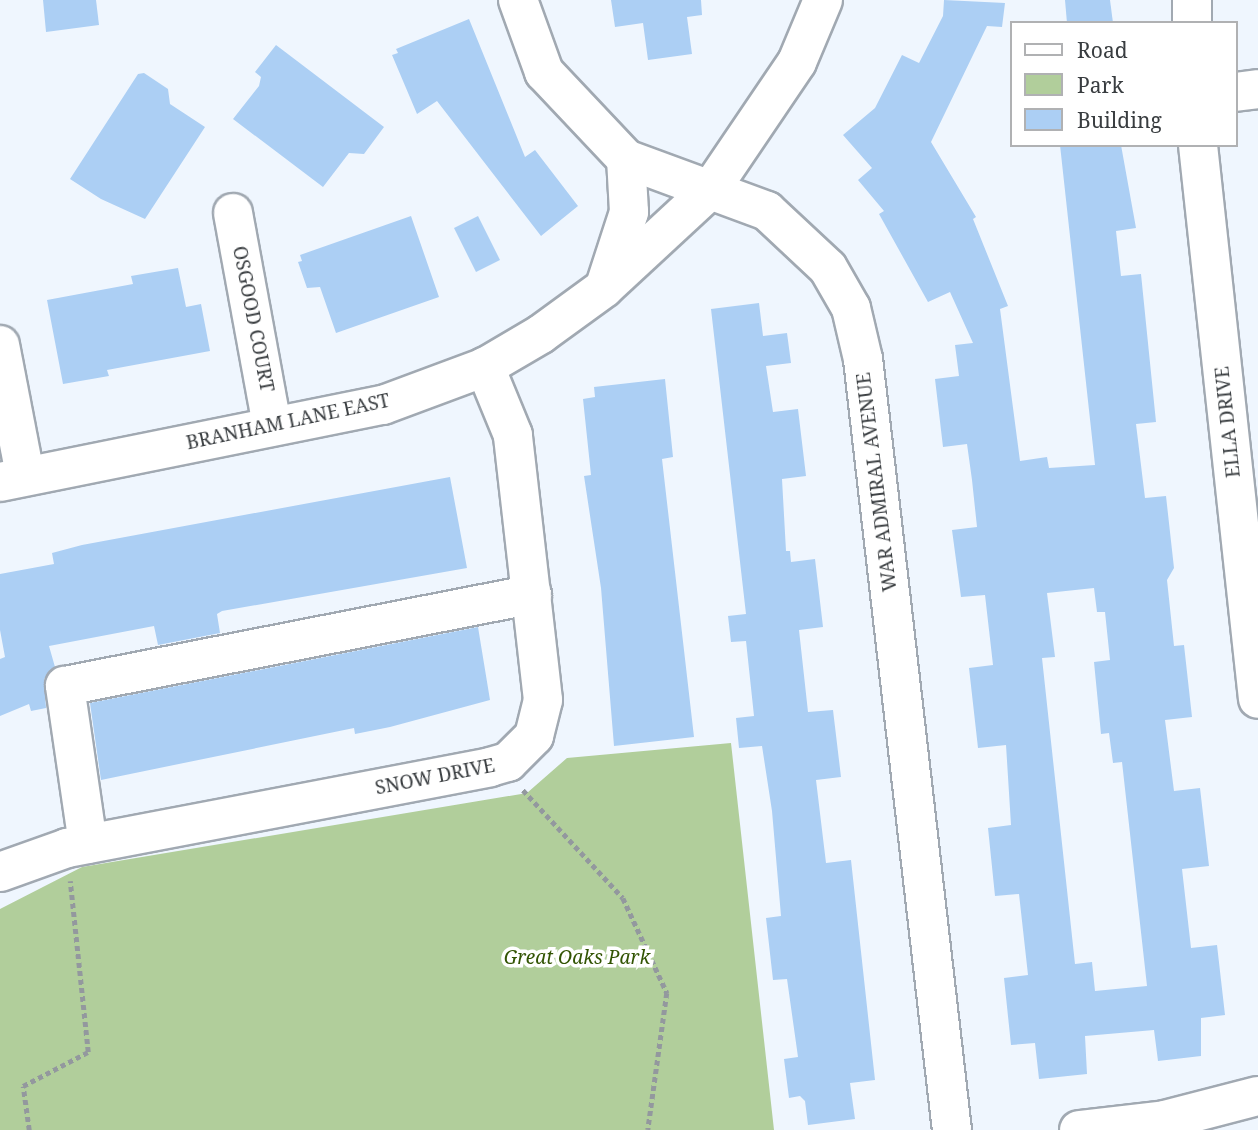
<!DOCTYPE html>
<html>
<head>
<meta charset="utf-8">
<style>
	body { margin:0 }
	#map { position:relative; width:1258px; height:1130px; overflow:hidden; background:#eff6fe; font-family:"Noto Serif",serif }
	div>[style] { position:absolute }
	[style*='--x'] { left:calc(var(--x)*1px); top:calc(var(--y)*1px); width:calc(var(--w)*1px); rotate:calc(var(--a)*1deg) }
	.green>* { inset:0; background:#b1ce9b }
	.building>* { inset:0; background:#accff4 }
	.path>* { height:4.5px; margin-top:-2.25px; transform-origin:0; background:repeating-linear-gradient(90deg,#93989e 0 5px,transparent 0 8.5px) }
	.roads { filter:drop-shadow(2px 0 #a1a9b2) drop-shadow(-2px 0 #a1a9b2) drop-shadow(0 2px #a1a9b2) drop-shadow(0 -2px #a1a9b2) }
	.minor>* { height:38px; margin:-19px; padding:0 19px; transform-origin:19px; border-radius:19px; background:#fff }
	span { translate:-50% -50%; white-space:nowrap; text-align:center; line-height:1.15; -webkit-text-stroke:7px #fff; paint-order:stroke }
	.street-label { font-size:19px; color:#393d40 }
	.park-label { font-size:19px; color:#325403; font-style:italic }
	.legend { position:absolute; left:1010px; top:21px; width:228px; height:126px; box-sizing:border-box; background:#fff; border:2px solid #b0b1b3; margin:0; padding:9px 12px; list-style:none; font-size:21px; color:#393d40 }
	.legend li { display:flex; align-items:center; gap:14px; height:35px }
	.legend b { width:35px; border:2px solid #b0b1b3 }
</style>
</head>
<body>
<div id="map">
	<div class="green">
		<div style="clip-path:polygon(731px 743px,774px 1130px,0 1130px,0 909px,82px 867px,527px 793px,567px 758px)"></div>
	</div>
	<div class="building">
		<div style="clip-path:polygon(43px 0,96px 0,99px 25px,46px 32px)"></div>
		<div style="clip-path:polygon(611px 0,701px 0,702px 15px,687px 17px,692px 54px,648px 60px,643px 23px,615px 27px)"></div>
		<div style="clip-path:polygon(evenodd,944px 0,1005px 3px,1002px 27px,987px 26px,931px 142px,976px 217px,973px 219px,1008px 306px,1000px 309px,1020px 461px,1047px 457px,1049px 468px,1095px 465px,1060px 145px,1121px 145px,1136px 228px,1116px 231px,1121px 276px,1141px 274px,1156px 422px,1136px 424px,1145px 498px,1166px 496px,1174px 568px,1167px 580px,1174px 646px,1184px 645px,1192px 717px,1165px 720px,1174px 791px,1200px 788px,1209px 866px,1182px 869px,1191px 948px,1217px 945px,1225px 1015px,1201px 1018px,1201px 1056px,1158px 1061px,1154px 1030px,1085px 1036px,1087px 1074px,1039px 1079px,1035px 1043px,1011px 1045px,1004px 978px,1028px 975px,1019px 894px,995px 896px,988px 828px,1011px 825px,1006px 745px,978px 748px,969px 668px,993px 665px,985px 595px,961px 597px,952px 530px,977px 527px,972px 480px,967px 444px,943px 447px,935px 379px,959px 376px,955px 345px,973px 343px,950px 292px,928px 302px,879px 214px,884px 211px,858px 180px,872px 168px,843px 135px,875px 108px,902px 55px,919px 63px,943px 16px,944px 0,1094px 588px,1097px 612px,1105px 612px,1110px 660px,1094px 662px,1101px 734px,1109px 733px,1113px 763px,1122px 762px,1147px 986px,1095px 991px,1092px 962px,1075px 964px,1042px 658px,1055px 657px,1047px 593px,1094px 588px)"></div>
		<div style="clip-path:polygon(1065px 0,1110px 0,1113px 23px,1067px 23px)"></div>
		<div style="clip-path:polygon(469px 19px,525px 157px,535px 150px,578px 206px,541px 236px,437px 101px,417px 114px,392px 55px,398px 53px,396px 49px)"></div>
		<div style="clip-path:polygon(276px 45px,384px 127px,364px 154px,349px 153px,323px 187px,233px 119px,259px 86px,261px 77px,255px 72px)"></div>
		<div style="clip-path:polygon(144px 73px,168px 89px,170px 104px,205px 127px,145px 219px,101px 199px,70px 179px,138px 74px)"></div>
		<div style="clip-path:polygon(411px 216px,439px 297px,336px 333px,320px 287px,307px 288px,298px 262px,302px 261px,300px 255px)"></div>
		<div style="clip-path:polygon(478px 216px,500px 260px,476px 272px,454px 228px)"></div>
		<div style="clip-path:polygon(178px 268px,186px 307px,201px 304px,210px 351px,107px 370px,109px 376px,63px 384px,47px 300px,133px 284px,131px 276px)"></div>
		<div style="clip-path:polygon(759px 303px,763px 336px,787px 333px,791px 363px,766px 366px,773px 412px,798px 409px,806px 476px,782px 479px,786px 551px,790px 551px,791px 562px,815px 559px,823px 627px,799px 630px,808px 712px,833px 710px,841px 777px,816px 780px,826px 863px,851px 860px,875px 1080px,850px 1083px,855px 1119px,808px 1125px,805px 1101px,800px 1096px,789px 1098px,784px 1059px,798px 1057px,787px 979px,773px 980px,766px 918px,781px 916px,772px 811px,762px 746px,739px 748px,736px 718px,754px 716px,746px 641px,731px 642px,728px 616px,746px 614px,711px 309px)"></div>
		<div style="clip-path:polygon(665px 379px,673px 457px,662px 459px,694px 737px,614px 746px,601px 588px,584px 476px,591px 475px,583px 399px,595px 397px,594px 387px)"></div>
		<div style="clip-path:polygon(450px 477px,467px 568px,222px 611px,217px 614px,220px 633px,158px 645px,154px 626px,49px 646px,55px 667px,44px 679px,46px 708px,31px 711px,29px 704px,0 716px,0 659px,5px 657px,0 630px,0 574px,54px 564px,52px 553px,82px 545px)"></div>
		<div style="clip-path:polygon(478px 627px,490px 700px,390px 727px,355px 734px,354px 728px,101px 780px,90px 703px)"></div>
	</div>
	<div class="path">
		<div style="--x:523;--y:790;--w:147;--a:47.2"></div>
		<div style="--x:623;--y:898;--w:105;--a:65.1"></div>
		<div style="--x:667;--y:993;--w:138;--a:97.9"></div>
		<div style="--x:29;--y:1130;--w:44;--a:-97.8"></div>
		<div style="--x:23;--y:1086;--w:73;--a:-27.6"></div>
		<div style="--x:88;--y:1052;--w:172;--a:-96"></div>
	</div>
	<div class="roads">
		<div class="minor">
			<div style="--x:518;--y:0;--w:77;--a:70.1"></div>
			<div style="--x:544;--y:72;--w:120;--a:46.7"></div>
			<div style="--x:626;--y:159;--w:150;--a:20.2"></div>
			<div style="--x:767;--y:211;--w:83;--a:43.1"></div>
			<div style="--x:828;--y:268;--w:46;--a:60.1"></div>
			<div style="--x:851;--y:308;--w:52;--a:76.8"></div>
			<div style="--x:863;--y:359;--w:776;--a:83.42"></div>
			<div style="--x:1192;--y:23;--w:23;--a:-90"></div>
			<div style="--x:1235;--y:92;--w:23;--a:-7"></div>
			<div style="--x:1198;--y:145;--w:557;--a:83.82"></div>
			<div style="--x:233;--y:213;--w:217;--a:79.6"></div>
			<div style="--x:605;--y:286;--w:78;--a:-72"></div>
			<div style="--x:629;--y:212;--w:53;--a:-93.2"></div>
			<div style="--x:0;--y:345;--w:132;--a:79.1"></div>
			<div style="--x:0;--y:482;--w:391;--a:-11.4"></div>
			<div style="--x:383;--y:405;--w:109;--a:-20.4"></div>
			<div style="--x:485;--y:367;--w:65;--a:-30.5"></div>
			<div style="--x:541;--y:334;--w:78;--a:-36.1"></div>
			<div style="--x:604;--y:288;--w:146;--a:-42.8"></div>
			<div style="--x:711;--y:189;--w:153;--a:-55.9"></div>
			<div style="--x:797;--y:62;--w:67;--a:-67.2"></div>
			<div style="--x:88;--y:844;--w:160;--a:-98.3"></div>
			<div style="--x:65;--y:686;--w:476;--a:-11.1"></div>
			<div style="--x:0;--y:872;--w:71;--a:-19.7"></div>
			<div style="--x:67;--y:848;--w:431;--a:-10.8"></div>
			<div style="--x:490;--y:767;--w:19;--a:-16"></div>
			<div style="--x:508;--y:762;--w:37;--a:-45"></div>
			<div style="--x:534;--y:736;--w:37;--a:-76"></div>
			<div style="--x:543;--y:700;--w:267;--a:-96.5"></div>
			<div style="--x:513;--y:435;--w:74;--a:-112.4"></div>
			<div style="--x:1079;--y:1130;--w:87;--a:-6.6"></div>
			<div style="--x:1165;--y:1120;--w:96;--a:-14.5"></div>
		</div>
	</div>
	<div class="street-label">
		<span style="left:253px;top:319px;rotate:79deg">OSGOOD COURT</span>
		<span style="left:288px;top:422px;rotate:-12deg">BRANHAM LANE EAST</span>
		<span style="left:1228px;top:422px;rotate:-96deg">ELLA DRIVE</span>
		<span style="left:877px;top:482px;rotate:-97deg">WAR ADMIRAL AVENUE</span>
		<span style="left:435px;top:777px;rotate:-11deg">SNOW DRIVE</span>
	</div>
	<div class="park-label">
		<span style="left:577px;top:958px">Great Oaks Park</span>
	</div>
	<ul class="legend">
	<li><b style="height:9px;background:#fff"></b>Road</li>
	<li><b style="height:19px;background:#b1ce9b"></b>Park</li>
	<li><b style="height:19px;background:#accff4"></b>Building</li>
	</ul>
</div>
</body>
</html>
